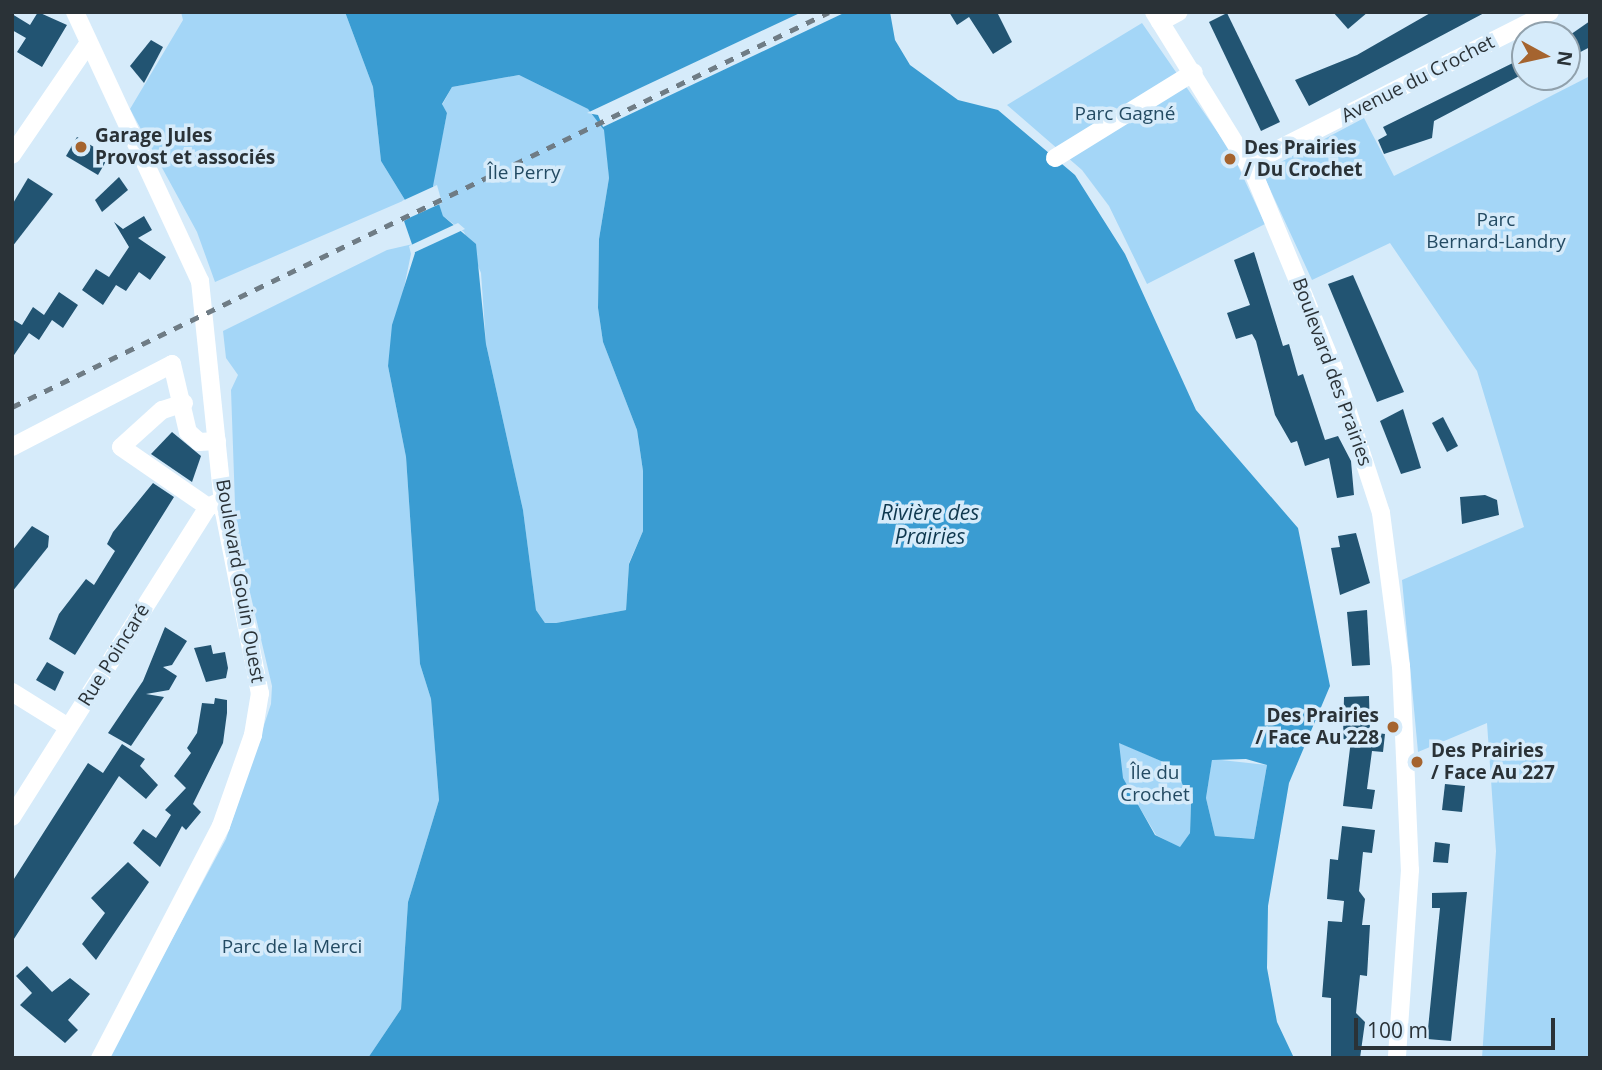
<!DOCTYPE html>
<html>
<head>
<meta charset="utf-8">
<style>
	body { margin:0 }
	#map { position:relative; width:1602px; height:1070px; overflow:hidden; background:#d6ebfa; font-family:"Open Sans",sans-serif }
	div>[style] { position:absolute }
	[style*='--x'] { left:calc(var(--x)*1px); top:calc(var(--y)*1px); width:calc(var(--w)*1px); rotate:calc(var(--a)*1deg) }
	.green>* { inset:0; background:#a4d6f7 }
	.water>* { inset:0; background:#3a9cd2 }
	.pier>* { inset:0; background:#d6ebfa }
	.building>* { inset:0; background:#225472 }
	.minor>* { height:18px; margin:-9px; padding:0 9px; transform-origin:9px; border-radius:9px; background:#fff }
	.rail>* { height:4.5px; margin-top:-2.25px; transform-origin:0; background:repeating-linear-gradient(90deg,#6f7c85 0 9px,transparent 0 18px) }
	.dots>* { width:19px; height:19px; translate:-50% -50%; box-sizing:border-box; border:4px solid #d6ebfa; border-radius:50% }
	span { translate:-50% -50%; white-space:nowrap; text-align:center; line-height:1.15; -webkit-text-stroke:7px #d6ebfa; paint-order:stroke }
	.street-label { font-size:19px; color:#2a3237 }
	.park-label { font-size:19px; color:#244b63 }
	.poi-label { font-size:19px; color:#2a3237; font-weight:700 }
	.left { translate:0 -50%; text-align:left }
	.right { translate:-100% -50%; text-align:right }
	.water-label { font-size:21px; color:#0f384f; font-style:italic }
	.frame { position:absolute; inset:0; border:14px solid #2a3237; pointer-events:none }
	.north { position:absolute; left:1511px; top:21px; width:70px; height:70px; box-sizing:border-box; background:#d6ebfa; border:2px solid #91a1ac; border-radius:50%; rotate:98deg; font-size:19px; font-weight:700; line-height:28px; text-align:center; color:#2a3237 }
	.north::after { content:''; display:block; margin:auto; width:24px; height:32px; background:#a5642f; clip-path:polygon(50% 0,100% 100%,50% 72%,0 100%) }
	.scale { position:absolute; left:1354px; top:1018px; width:201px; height:32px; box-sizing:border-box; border:4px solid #2a3237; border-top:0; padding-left:9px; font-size:21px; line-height:24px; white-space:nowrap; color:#2a3237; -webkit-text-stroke:5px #d6ebfa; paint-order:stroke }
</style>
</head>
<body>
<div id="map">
	<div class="green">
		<div style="clip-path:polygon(181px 12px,345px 12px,373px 87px,381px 161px,405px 200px,215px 282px,197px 232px,130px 109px,183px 20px)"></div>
		<div style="clip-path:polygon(1142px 23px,1232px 153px,1265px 224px,1147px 284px,1109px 206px,1082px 170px,1007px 105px)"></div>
		<div style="clip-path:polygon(519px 75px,588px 109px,605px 130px,609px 178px,599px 239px,598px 308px,603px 342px,637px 430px,643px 471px,643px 531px,629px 563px,626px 610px,556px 623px,545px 623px,536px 610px,523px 510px,486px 344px,481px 273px,464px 232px,443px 216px,432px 185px,447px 113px,442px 105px,452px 87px)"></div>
		<div style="clip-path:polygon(1590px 76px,1590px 1058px,1482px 1058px,1496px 851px,1487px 723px,1418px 752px,1402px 580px,1524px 527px,1477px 371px,1390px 243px,1312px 280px,1262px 172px,1364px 118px,1394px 176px)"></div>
		<div style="clip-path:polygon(413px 244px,388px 366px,406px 457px,420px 664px,431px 699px,439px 800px,408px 902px,401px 1009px,368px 1058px,108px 1058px,226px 839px,271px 704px,272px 686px,236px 533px,231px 390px,238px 375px,226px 358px,223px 331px,387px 250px)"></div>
		<div style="clip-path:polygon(1118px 742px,1175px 767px,1191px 804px,1190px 833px,1180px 848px,1156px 835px,1122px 778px)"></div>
		<div style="clip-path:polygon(1212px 759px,1267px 765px,1254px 839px,1215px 836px,1206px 798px)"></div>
	</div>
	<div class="water">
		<div style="clip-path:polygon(evenodd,345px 12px,890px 12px,895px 40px,910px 65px,958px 100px,998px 110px,1075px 175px,1125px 254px,1196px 410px,1298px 528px,1330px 686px,1289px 783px,1268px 906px,1267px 968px,1277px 1022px,1294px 1058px,368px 1058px,401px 1009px,408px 902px,439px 800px,431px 699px,420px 664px,406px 457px,388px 366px,392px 325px,415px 253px,404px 221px,409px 218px,405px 200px,381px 161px,373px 87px,345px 12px,519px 75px,588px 109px,604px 130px,609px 178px,599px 239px,598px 308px,603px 342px,637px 430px,643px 471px,643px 531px,629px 564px,626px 610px,556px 623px,545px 623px,536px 610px,523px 510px,486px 344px,476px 244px,443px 216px,433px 186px,447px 113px,442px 104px,452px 87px,519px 75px,345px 12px,1119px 743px,1175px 767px,1191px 804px,1190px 833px,1180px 847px,1155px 835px,1123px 778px,1119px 743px,345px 12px,1246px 759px,1267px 765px,1254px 839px,1215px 836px,1206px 798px,1212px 760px,1246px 759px)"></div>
	</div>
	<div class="pier">
		<div style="clip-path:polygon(802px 12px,846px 12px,603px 127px,598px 115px,587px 113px)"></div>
		<div style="clip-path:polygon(437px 185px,442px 203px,409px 218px,402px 201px)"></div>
		<div style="clip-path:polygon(458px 223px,465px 229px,411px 254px,409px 246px)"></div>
	</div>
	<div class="building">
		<div style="clip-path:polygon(38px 12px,67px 25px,42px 67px,17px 52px,26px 38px,12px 30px,12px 14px,30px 25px)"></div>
		<div style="clip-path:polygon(949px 12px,997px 12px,1012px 42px,993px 54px,969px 17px,957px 25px)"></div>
		<div style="clip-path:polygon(1333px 12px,1368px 12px,1348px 29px)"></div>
		<div style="clip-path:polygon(1432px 12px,1486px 12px,1309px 106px,1295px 80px,1357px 55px)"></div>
		<div style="clip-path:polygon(1227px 13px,1280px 122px,1261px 131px,1209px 22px)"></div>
		<div style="clip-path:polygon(1590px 21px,1590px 47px,1567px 59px,1567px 37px)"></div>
		<div style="clip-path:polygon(151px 40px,163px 47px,144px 83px,130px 66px)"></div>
		<div style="clip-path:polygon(1525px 57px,1525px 73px,1434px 121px,1432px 138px,1384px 154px,1378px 140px,1387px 135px,1383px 127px)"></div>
		<div style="clip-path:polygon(77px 137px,109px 156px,98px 175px,66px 156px)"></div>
		<div style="clip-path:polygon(119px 177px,128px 190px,102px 212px,95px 200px)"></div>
		<div style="clip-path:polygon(28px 178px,53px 194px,12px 247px,12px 205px)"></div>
		<div style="clip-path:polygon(144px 216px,152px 230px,138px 238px,166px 257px,150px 280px,139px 272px,126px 291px,116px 285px,103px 305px,82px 290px,96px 269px,109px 277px,129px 247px,114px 222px,123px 229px)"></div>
		<div style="clip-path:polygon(1254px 252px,1283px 346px,1289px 344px,1298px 376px,1303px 374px,1325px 440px,1338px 436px,1351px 461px,1354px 495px,1337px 498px,1329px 458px,1305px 466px,1297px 441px,1291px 443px,1275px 415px,1256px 341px,1252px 334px,1236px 339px,1227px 313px,1250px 305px,1234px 260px)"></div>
		<div style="clip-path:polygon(1353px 275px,1404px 392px,1377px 402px,1328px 284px)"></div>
		<div style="clip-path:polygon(59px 292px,78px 305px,63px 328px,52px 320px,39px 340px,29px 333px,12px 358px,12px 319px,22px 325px,33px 307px,44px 315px)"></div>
		<div style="clip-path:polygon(1403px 409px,1421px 468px,1401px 474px,1380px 421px)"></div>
		<div style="clip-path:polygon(1443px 417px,1458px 446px,1447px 452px,1432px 423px)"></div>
		<div style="clip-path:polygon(172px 432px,201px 456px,192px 482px,151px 454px)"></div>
		<div style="clip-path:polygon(153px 483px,174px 497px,75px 655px,49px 639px,59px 614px,86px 579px,94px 585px,115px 551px,107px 544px,113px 532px)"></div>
		<div style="clip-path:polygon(1485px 495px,1497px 500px,1499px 515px,1462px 524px,1460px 497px)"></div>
		<div style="clip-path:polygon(32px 526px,49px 536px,48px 547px,12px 592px,12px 551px)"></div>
		<div style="clip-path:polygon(1356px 533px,1370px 583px,1340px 595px,1331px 548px,1340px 547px,1338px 536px)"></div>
		<div style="clip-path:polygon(1367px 610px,1370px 665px,1352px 666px,1347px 612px)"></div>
		<div style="clip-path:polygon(165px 627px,187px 641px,172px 665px,163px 667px,177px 676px,169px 690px,146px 694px,164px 697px,131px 746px,108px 733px,143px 681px)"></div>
		<div style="clip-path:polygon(211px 645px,213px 654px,225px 652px,228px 668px,226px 678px,206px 682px,194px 648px)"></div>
		<div style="clip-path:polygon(47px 662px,64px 672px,55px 691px,36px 680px)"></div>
		<div style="clip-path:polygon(1369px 696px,1370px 732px,1385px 734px,1383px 752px,1372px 751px,1367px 789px,1375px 790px,1372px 809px,1343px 806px,1351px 740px,1343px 739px,1344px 697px)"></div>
		<div style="clip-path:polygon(215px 698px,227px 700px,227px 713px,223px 743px,193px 804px,201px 812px,186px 830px,182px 826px,160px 867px,133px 843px,143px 829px,156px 838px,171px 815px,165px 810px,186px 788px,174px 776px,191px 753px,187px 748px,197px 733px,202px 703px,214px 704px)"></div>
		<div style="clip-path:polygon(122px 744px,145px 759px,140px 766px,158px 785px,146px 799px,119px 776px,12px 942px,12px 882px,88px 763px,103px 773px)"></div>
		<div style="clip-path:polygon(1445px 784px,1465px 786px,1462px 812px,1442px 810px)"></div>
		<div style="clip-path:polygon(1342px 826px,1375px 830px,1372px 853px,1363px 852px,1359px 891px,1365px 899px,1362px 925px,1370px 925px,1367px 976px,1360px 975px,1356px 1013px,1365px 1022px,1360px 1058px,1331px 1058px,1331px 998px,1322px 997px,1328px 921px,1342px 922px,1344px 901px,1327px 899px,1330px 859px,1338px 860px)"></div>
		<div style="clip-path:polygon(1435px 842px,1450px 844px,1448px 863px,1433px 862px)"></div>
		<div style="clip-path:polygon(128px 862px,149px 882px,96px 960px,82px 944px,105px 913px,91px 898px)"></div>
		<div style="clip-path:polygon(1467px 892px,1451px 1041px,1427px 1039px,1440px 908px,1432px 908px,1432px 893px)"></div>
		<div style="clip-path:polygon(27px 966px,52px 992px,70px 978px,90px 994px,68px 1020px,78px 1030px,65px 1043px,20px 1005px,32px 993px,16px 976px)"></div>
	</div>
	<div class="minor">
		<div style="--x:75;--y:12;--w:297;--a:65.1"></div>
		<div style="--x:200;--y:281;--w:232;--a:84.1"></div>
		<div style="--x:224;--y:512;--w:185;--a:78.8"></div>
		<div style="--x:260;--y:693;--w:43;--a:99.5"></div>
		<div style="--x:253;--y:735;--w:96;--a:109.4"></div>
		<div style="--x:221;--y:826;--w:262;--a:117.5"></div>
		<div style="--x:1154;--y:12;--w:188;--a:58.3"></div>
		<div style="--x:1253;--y:172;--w:213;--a:67.6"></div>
		<div style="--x:1334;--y:369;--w:151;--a:71.9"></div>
		<div style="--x:1381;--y:513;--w:154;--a:82.6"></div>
		<div style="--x:1401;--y:666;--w:204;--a:87.5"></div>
		<div style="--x:1410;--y:870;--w:188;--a:94"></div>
		<div style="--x:1160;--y:22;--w:21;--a:-28"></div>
		<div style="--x:12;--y:155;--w:135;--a:-55.6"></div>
		<div style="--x:1055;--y:158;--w:163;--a:-31.7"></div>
		<div style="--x:1249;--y:164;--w:337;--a:-26.8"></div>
		<div style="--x:184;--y:403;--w:23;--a:162"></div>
		<div style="--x:162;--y:410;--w:55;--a:137.9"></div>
		<div style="--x:121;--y:447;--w:106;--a:34.6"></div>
		<div style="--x:12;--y:447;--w:180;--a:-27.4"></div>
		<div style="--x:172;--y:364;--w:70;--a:76.8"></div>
		<div style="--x:188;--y:432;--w:15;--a:42"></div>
		<div style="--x:199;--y:442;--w:18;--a:-3"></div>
		<div style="--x:12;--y:692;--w:66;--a:32"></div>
		<div style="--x:12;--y:817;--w:367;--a:-57.7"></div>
		<div style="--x:208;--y:507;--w:17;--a:-25"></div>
	</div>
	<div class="rail">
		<div style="--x:12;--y:407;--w:907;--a:-25.8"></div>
	</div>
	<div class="dots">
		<div style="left:81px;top:147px;background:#a5642f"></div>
		<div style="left:1230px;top:159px;background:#a5642f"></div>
		<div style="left:1393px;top:727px;background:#a5642f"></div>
		<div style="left:1417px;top:762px;background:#a5642f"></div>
	</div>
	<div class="street-label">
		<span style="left:1418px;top:79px;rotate:-27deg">Avenue du Crochet</span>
		<span style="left:1332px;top:372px;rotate:70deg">Boulevard des Prairies</span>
		<span style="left:240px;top:581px;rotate:80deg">Boulevard Gouin Ouest</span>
		<span style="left:114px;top:655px;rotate:-58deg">Rue Poincaré</span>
	</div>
	<div class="park-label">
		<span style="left:1125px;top:114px">Parc Gagné</span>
		<span style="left:524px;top:173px">Île Perry</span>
		<span style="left:1496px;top:231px">Parc<br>Bernard-Landry</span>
		<span style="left:1155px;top:784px">Île du<br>Crochet</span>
		<span style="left:292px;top:947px">Parc de la Merci</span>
	</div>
	<div class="poi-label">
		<span class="left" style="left:95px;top:147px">Garage Jules<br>Provost et associés</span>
		<span class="left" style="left:1244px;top:159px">Des Prairies<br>/ Du Crochet</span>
		<span class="right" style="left:1379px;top:727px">Des Prairies<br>/ Face Au 228</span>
		<span class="left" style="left:1431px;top:762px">Des Prairies<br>/ Face Au 227</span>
	</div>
	<div class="water-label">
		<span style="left:930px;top:524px">Rivière des<br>Prairies</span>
	</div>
	<div class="frame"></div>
	<div class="north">N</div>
	<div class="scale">100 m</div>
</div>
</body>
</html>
